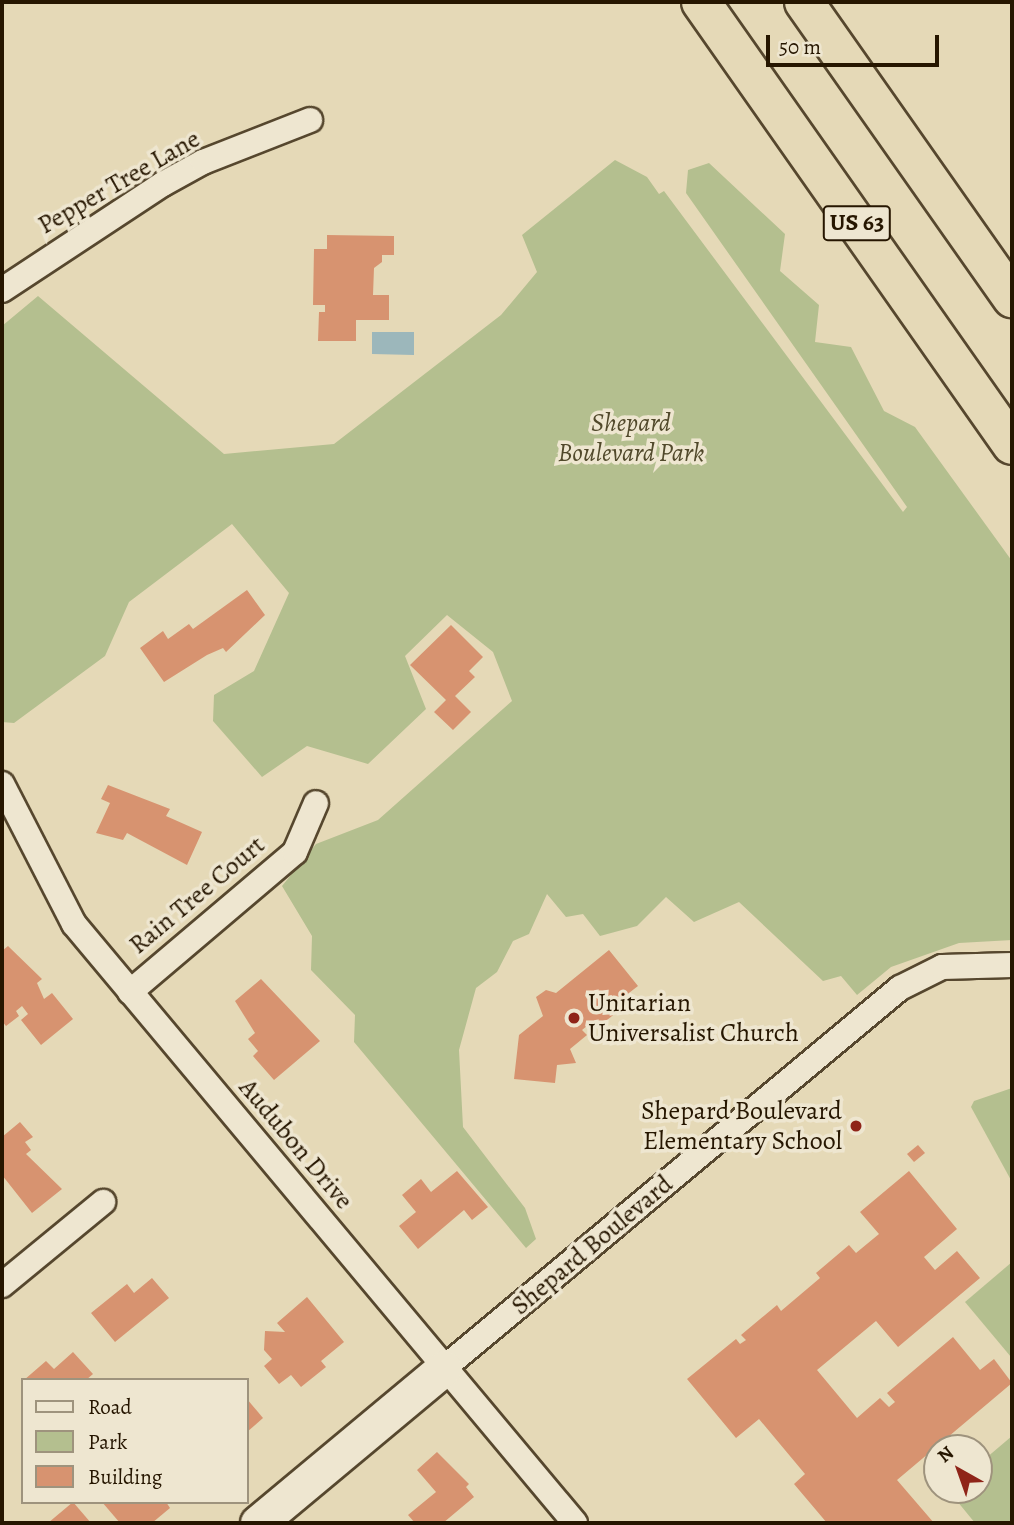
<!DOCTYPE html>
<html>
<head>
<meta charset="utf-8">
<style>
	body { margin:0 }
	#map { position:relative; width:1014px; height:1525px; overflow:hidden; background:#e5d9b7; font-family:Alegreya,serif }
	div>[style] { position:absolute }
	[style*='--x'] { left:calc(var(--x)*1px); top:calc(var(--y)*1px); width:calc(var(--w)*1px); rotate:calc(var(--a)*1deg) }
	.green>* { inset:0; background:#b4bf8f }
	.water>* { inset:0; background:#9cb7bb }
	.building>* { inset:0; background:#d79370 }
	.roads { filter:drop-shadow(2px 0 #56472e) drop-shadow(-2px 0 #56472e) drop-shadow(0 2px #56472e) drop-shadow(0 -2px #56472e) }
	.street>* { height:24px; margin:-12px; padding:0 12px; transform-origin:12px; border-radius:12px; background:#eee6d0 }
	.secondary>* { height:35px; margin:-17.5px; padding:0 17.5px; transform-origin:17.5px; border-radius:17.5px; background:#eee6d0 }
	.highway>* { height:38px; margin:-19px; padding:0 19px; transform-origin:19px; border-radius:19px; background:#e5d9b7 }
	.dots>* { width:19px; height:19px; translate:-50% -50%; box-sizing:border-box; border:4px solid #eee6d0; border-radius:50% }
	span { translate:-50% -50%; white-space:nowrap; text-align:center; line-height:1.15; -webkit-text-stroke:7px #eee6d0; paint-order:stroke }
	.shield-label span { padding:2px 5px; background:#eee6d0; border:2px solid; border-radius:5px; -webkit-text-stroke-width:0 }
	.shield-label { font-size:24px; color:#261600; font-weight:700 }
	.street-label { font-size:26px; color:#261600 }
	.park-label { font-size:26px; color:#51492b; font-style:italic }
	.poi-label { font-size:26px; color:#261600 }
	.left { translate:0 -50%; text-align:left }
	.right { translate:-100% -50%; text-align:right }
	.frame { position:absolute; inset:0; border:4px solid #261600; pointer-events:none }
	.legend { position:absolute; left:21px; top:1378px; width:228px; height:126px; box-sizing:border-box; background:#eee6d0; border:2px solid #9e937d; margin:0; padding:9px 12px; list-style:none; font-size:21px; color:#261600 }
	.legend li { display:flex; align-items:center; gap:14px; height:35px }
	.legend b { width:35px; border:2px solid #9e937d }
	.north { position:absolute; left:923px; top:1434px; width:70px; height:70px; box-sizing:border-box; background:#eee6d0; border:2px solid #9e937d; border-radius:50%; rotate:320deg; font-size:19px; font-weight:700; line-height:28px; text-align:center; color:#261600 }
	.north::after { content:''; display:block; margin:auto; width:24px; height:32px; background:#8f2418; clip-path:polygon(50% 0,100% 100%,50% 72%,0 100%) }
	.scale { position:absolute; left:766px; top:35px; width:173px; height:32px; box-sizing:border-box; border:4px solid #261600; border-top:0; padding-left:9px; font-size:21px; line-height:24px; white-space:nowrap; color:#261600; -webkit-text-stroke:5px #eee6d0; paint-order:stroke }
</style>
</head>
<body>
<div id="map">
	<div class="green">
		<div style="clip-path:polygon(615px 160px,647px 177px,659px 194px,664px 191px,903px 512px,907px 507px,686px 193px,688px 170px,709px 163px,785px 234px,780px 271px,819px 305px,815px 342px,851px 347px,884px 411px,915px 427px,1012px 561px,1012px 940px,959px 943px,891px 967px,857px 995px,841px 976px,823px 981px,739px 902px,694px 922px,666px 897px,637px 926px,600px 936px,583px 914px,566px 917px,547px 894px,529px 934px,513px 941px,497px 972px,476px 988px,459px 1050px,463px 1127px,525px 1208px,536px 1239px,526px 1248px,354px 1042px,355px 1015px,311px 970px,312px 936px,282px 886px,316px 844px,378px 820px,512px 701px,493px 652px,447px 615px,405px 656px,426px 709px,368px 764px,307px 746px,262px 777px,213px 721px,214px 695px,254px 671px,289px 593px,232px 524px,129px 602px,105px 656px,14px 723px,2px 722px,2px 326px,38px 296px,224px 454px,334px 444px,501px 315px,537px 272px,522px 235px)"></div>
		<div style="clip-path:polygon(1012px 1088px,1012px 1182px,971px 1107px,974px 1101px)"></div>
		<div style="clip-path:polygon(1012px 1262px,1012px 1356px,1011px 1357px,965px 1302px)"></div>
		<div style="clip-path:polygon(1012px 1436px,1012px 1522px,975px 1523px,948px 1490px,979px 1490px,979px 1464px)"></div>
	</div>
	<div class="water">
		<div style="clip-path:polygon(372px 332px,414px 332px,414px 355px,372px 354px)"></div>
	</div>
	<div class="building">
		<div style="clip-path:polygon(327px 235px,394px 236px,394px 255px,382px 255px,382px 262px,374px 268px,373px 295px,389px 295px,389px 320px,356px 320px,356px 341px,318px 341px,319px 312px,325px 312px,325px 305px,313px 305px,314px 249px,327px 249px)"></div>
		<div style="clip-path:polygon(247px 590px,265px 615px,226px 652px,223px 648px,207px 655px,164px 682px,140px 648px,163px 631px,168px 639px,189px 624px,193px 629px)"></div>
		<div style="clip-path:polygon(451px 625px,483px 657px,469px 671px,475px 677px,455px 696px,471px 712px,453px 730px,434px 712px,446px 700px,410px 665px)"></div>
		<div style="clip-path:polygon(108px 785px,170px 809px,166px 816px,202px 832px,187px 865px,127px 833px,123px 840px,96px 833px,110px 803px,101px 799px)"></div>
		<div style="clip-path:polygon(8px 946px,42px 979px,37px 983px,44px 999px,52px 993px,73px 1019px,41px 1045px,21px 1020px,28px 1014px,22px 1006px,16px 1011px,19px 1016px,6px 1026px,2px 1021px,2px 951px)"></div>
		<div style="clip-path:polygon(609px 950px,638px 986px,625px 996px,627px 1004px,602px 1024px,593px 1021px,582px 1030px,587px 1035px,570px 1049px,576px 1063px,557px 1065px,555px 1083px,514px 1079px,519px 1035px,543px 1016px,536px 997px,546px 990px,556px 993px)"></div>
		<div style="clip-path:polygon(261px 979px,320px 1041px,274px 1080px,253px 1056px,258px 1051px,248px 1039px,255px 1033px,235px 1001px)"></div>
		<div style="clip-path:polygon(20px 1122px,33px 1137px,25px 1142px,31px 1150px,26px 1154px,62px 1189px,32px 1213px,2px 1175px,2px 1137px)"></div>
		<div style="clip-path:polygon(918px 1145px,925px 1153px,914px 1162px,907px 1154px)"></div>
		<div style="clip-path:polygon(457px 1171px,488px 1207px,472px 1220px,464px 1210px,418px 1249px,399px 1226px,416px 1212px,402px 1195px,421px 1179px,431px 1192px)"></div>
		<div style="clip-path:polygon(909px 1171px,957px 1229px,924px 1257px,935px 1270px,957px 1251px,980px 1278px,898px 1347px,876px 1321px,817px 1370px,857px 1418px,880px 1398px,889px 1407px,895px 1402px,887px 1393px,953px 1337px,980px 1370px,994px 1359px,1012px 1383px,897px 1480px,934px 1523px,827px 1523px,794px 1484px,805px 1474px,759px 1419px,736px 1438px,687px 1379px,736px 1339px,740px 1344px,746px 1340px,741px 1335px,777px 1305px,781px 1311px,820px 1278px,816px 1273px,849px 1245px,856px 1253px,879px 1234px,860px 1212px)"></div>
		<div style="clip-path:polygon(152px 1278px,169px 1298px,115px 1342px,91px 1313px,127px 1284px,134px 1293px)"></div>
		<div style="clip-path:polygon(307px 1297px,344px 1342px,321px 1361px,326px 1367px,301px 1387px,291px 1375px,279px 1384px,264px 1366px,272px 1359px,264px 1350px,265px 1331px,285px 1332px,277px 1323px)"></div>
		<div style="clip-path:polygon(73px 1352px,93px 1374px,86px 1380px,24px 1380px,46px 1361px,54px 1369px)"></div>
		<div style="clip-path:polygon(247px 1399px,263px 1418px,247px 1432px)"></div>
		<div style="clip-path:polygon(437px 1452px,469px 1484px,466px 1487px,474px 1497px,443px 1523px,415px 1523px,408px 1515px,436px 1492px,417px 1470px)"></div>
		<div style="clip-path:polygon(73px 1502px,91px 1523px,48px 1523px)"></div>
		<div style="clip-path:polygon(102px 1502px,166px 1502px,170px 1508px,152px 1523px,120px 1523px)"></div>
	</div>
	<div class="roads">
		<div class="street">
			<div style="--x:2;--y:290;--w:193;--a:-33.4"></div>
			<div style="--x:163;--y:184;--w:46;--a:-28.8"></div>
			<div style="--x:203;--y:162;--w:115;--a:-21.4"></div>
			<div style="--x:2;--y:784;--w:157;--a:62.8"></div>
			<div style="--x:74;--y:924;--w:781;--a:50.09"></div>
			<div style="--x:130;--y:992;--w:216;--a:-40.3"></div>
			<div style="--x:295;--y:852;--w:53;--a:-66.8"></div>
			<div style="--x:2;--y:1285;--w:131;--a:-39.4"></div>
			<div style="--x:444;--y:1368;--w:594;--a:-39.81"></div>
			<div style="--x:900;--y:988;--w:47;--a:-26.6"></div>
			<div style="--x:942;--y:967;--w:70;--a:-1.6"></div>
		</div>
		<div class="secondary">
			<div style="--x:258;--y:1523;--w:242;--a:-39.8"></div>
		</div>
		<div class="highway">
			<div style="--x:701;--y:2;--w:541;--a:54.93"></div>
			<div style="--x:804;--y:2;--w:362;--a:54.9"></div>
		</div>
	</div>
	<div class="dots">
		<div style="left:574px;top:1018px;background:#8f2418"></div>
		<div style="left:856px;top:1126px;background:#8f2418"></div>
	</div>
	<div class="shield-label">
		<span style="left:857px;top:223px">US 63</span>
	</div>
	<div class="street-label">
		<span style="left:119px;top:182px;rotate:-30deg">Pepper Tree Lane</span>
		<span style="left:197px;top:895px;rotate:-40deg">Rain Tree Court</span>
		<span style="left:296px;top:1144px;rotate:50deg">Audubon Drive</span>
		<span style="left:592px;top:1245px;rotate:-40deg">Shepard Boulevard</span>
	</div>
	<div class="park-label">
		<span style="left:631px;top:438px">Shepard<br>Boulevard Park</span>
	</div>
	<div class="poi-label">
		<span class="left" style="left:588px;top:1018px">Unitarian<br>Universalist Church</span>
		<span class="right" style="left:842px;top:1126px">Shepard Boulevard<br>Elementary School</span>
	</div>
	<div class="frame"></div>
	<ul class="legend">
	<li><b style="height:9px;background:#eee6d0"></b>Road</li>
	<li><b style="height:19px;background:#b4bf8f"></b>Park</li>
	<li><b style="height:19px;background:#d79370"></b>Building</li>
	</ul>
	<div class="north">N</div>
	<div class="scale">50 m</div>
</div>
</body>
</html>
